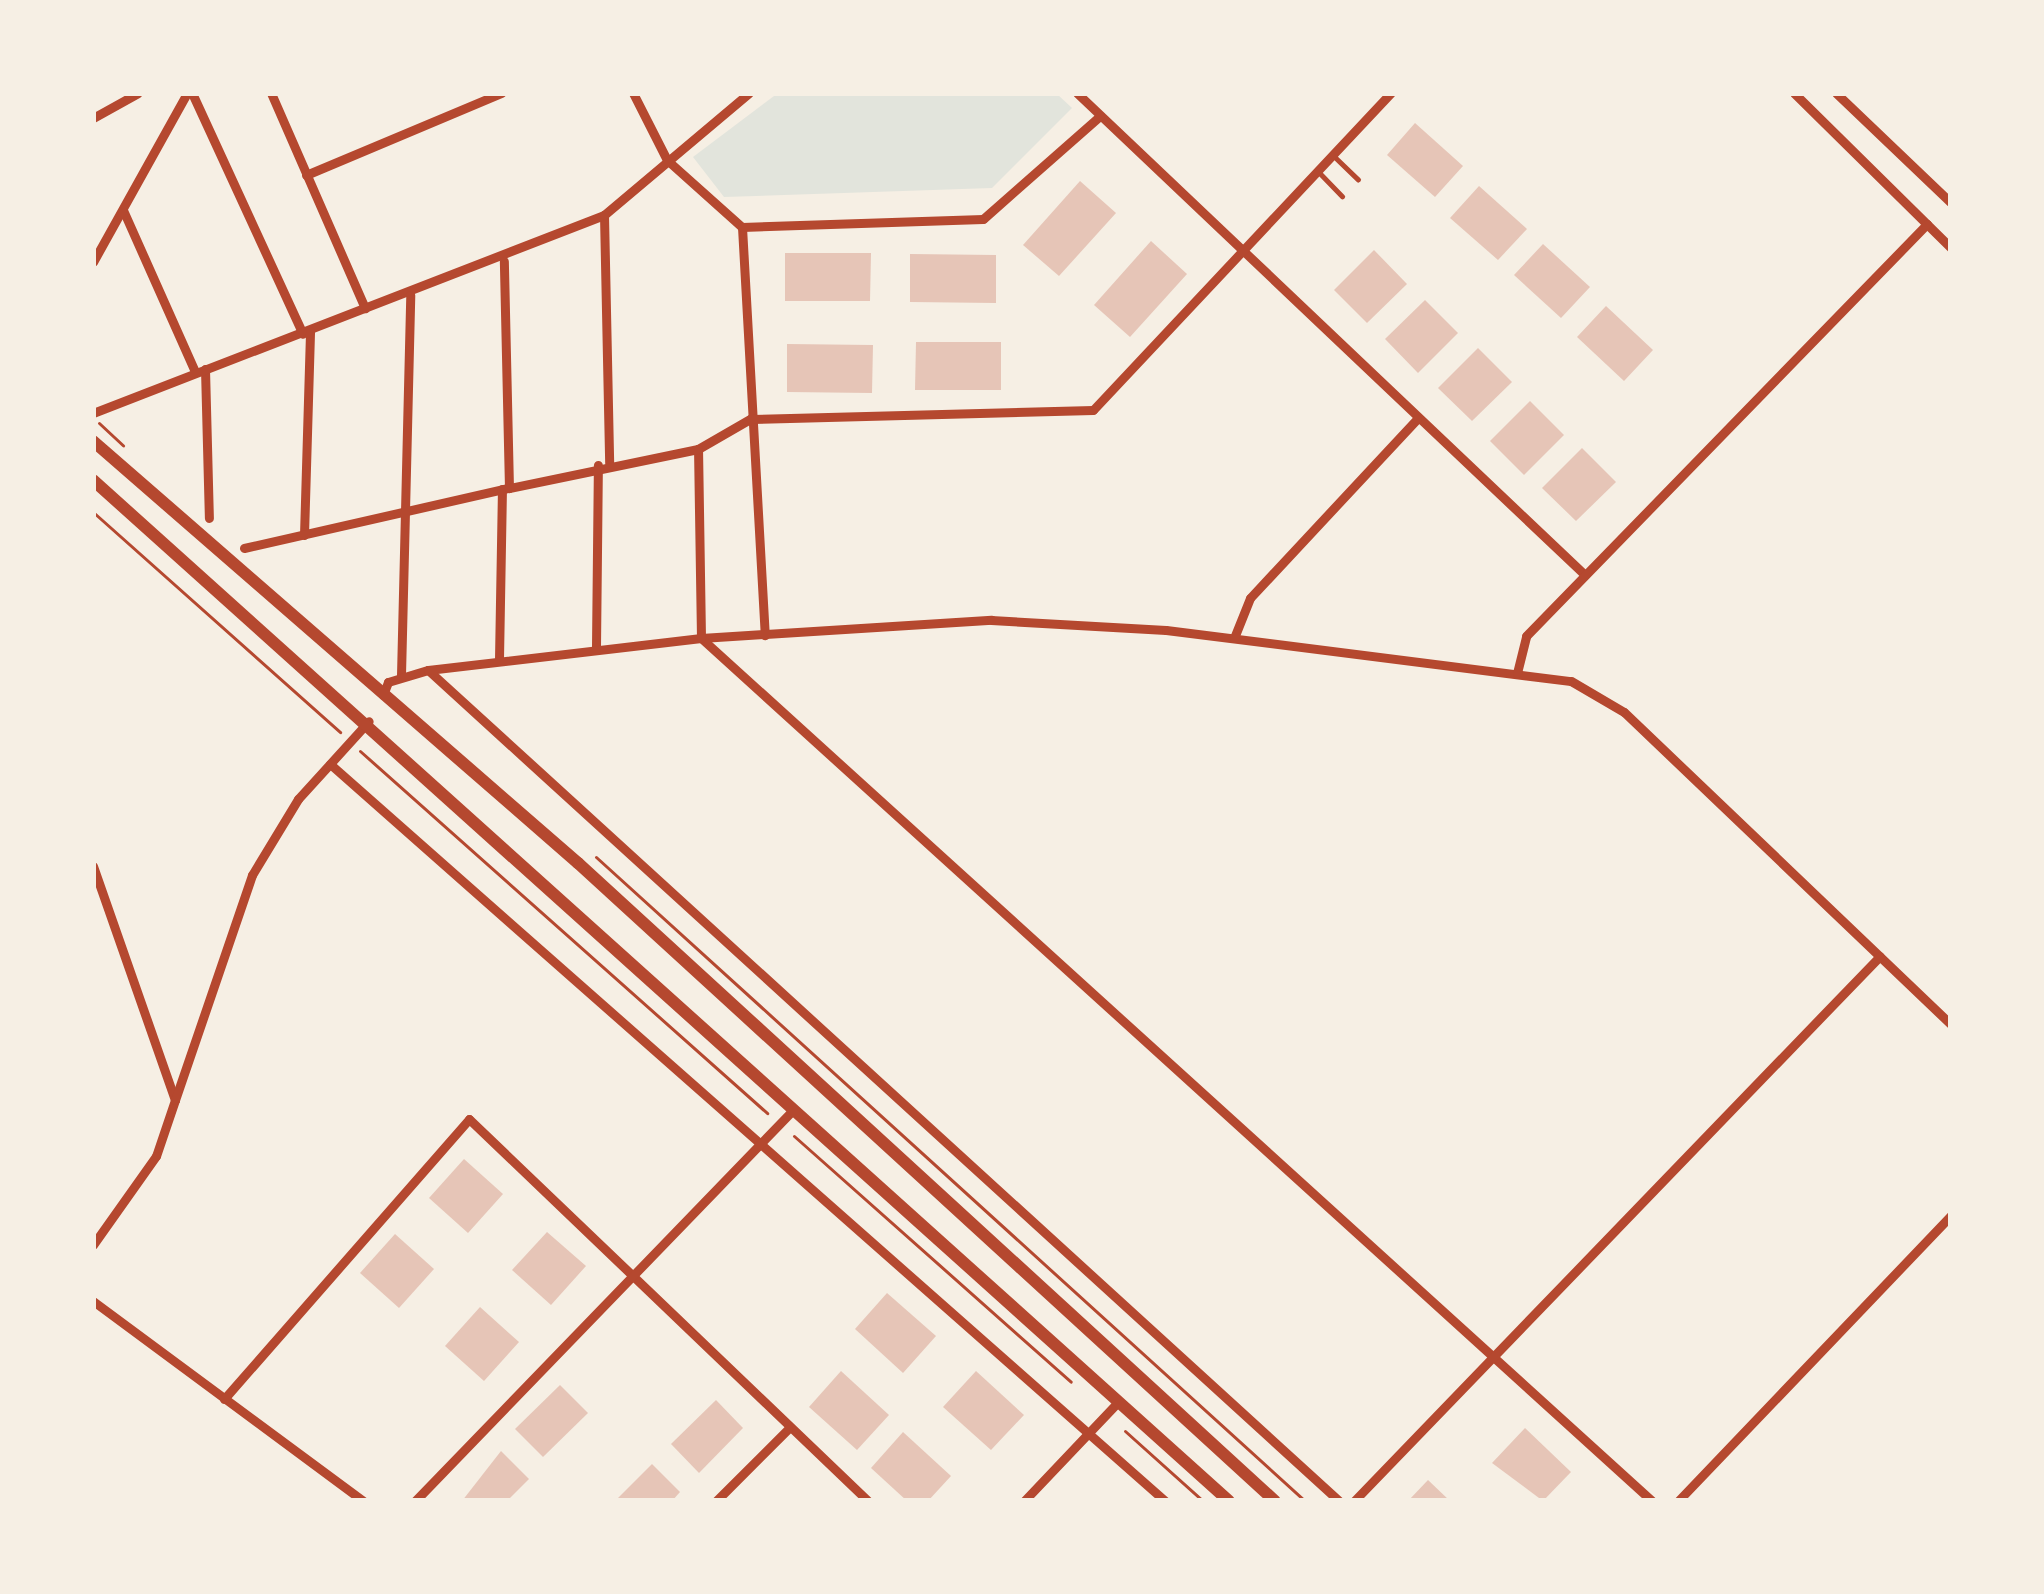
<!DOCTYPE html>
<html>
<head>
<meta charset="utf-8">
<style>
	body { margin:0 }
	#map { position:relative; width:2044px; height:1594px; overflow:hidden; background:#f6efe4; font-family:Manrope,sans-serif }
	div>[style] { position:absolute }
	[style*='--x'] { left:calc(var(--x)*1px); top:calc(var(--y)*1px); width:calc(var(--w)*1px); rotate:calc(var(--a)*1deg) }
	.green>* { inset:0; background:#e2e4dc }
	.building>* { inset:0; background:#e6c5b7 }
	.path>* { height:3px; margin:-1.5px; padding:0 1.5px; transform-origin:1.5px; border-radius:1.5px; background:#b5482f }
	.service>* { height:4.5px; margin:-2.25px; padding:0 2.25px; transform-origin:2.25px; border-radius:2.25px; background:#b5482f }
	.minor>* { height:9px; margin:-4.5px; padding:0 4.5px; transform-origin:4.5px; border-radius:4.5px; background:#b5482f }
	.secondary>* { height:12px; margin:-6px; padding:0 6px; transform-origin:6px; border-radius:6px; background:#b5482f }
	span { translate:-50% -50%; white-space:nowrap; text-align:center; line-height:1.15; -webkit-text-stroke:9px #f6efe4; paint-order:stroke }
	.frame { position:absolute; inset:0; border:96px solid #f6efe4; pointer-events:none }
</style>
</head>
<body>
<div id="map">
	<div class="green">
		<div style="clip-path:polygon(778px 93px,1056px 93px,1072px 108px,992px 188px,724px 197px,693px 157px)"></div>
	</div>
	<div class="building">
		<div style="clip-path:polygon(1415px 123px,1463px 166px,1435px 197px,1387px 155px)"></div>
		<div style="clip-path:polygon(1080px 181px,1116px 213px,1059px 276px,1023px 245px)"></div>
		<div style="clip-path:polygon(1479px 186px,1527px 229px,1498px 260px,1450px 218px)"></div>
		<div style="clip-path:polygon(1151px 241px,1187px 274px,1130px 337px,1094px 305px)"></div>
		<div style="clip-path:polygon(1543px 244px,1590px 287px,1561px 318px,1514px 275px)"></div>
		<div style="clip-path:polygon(1374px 250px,1407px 284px,1367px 323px,1334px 290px)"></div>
		<div style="clip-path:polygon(785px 253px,871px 253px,870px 301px,785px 301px)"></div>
		<div style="clip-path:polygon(910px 254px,996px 255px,996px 303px,910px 302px)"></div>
		<div style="clip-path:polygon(1425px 300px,1458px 333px,1418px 373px,1385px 339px)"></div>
		<div style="clip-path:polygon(1606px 306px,1653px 350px,1624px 381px,1577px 337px)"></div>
		<div style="clip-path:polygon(916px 342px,1001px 342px,1001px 390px,915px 390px)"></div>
		<div style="clip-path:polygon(787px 344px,873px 345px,872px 393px,787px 392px)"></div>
		<div style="clip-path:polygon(1478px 348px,1512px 382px,1472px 421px,1438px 388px)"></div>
		<div style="clip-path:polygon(1530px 401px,1564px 435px,1524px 475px,1490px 441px)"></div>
		<div style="clip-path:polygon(1582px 448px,1616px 482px,1576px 521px,1542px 488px)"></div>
		<div style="clip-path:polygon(464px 1159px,503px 1194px,468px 1233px,429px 1198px)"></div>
		<div style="clip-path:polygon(547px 1232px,586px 1266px,551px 1305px,512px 1270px)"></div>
		<div style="clip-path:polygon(395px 1234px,434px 1269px,399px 1308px,360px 1273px)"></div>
		<div style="clip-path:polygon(887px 1293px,936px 1336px,903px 1373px,855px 1329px)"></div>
		<div style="clip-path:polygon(480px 1307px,519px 1342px,484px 1381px,445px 1346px)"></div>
		<div style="clip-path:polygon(841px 1371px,889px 1415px,857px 1450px,809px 1407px)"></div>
		<div style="clip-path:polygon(976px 1371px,1024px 1415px,991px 1450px,943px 1407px)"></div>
		<div style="clip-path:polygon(560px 1385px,588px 1413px,543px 1457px,515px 1429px)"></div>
		<div style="clip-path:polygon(716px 1400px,743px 1428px,699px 1473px,671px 1444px)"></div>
		<div style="clip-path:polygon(1525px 1428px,1571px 1472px,1543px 1501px,1492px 1463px)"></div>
		<div style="clip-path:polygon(903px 1432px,951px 1476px,928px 1501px,907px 1501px,871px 1468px)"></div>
		<div style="clip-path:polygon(501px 1451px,529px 1479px,507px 1501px,462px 1501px)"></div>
		<div style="clip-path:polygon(652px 1464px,680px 1492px,672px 1501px,615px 1501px)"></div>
		<div style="clip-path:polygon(1428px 1480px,1450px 1501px,1408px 1501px)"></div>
	</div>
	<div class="path">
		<div style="--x:99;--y:423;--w:33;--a:43"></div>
		<div style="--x:93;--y:512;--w:331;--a:41.7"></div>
		<div style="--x:360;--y:751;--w:545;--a:41.65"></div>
		<div style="--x:596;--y:857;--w:958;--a:42.25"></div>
		<div style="--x:794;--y:1136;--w:370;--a:41.6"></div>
		<div style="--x:1125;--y:1431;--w:105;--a:41.9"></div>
	</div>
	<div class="service">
		<div style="--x:1333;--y:155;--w:35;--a:44"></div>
		<div style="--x:1318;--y:171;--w:35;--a:46"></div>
	</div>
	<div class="minor">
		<div style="--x:192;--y:93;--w:265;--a:65.3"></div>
		<div style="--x:271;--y:93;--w:235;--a:66.4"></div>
		<div style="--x:633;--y:93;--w:75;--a:63.1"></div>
		<div style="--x:667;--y:160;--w:101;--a:41.8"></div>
		<div style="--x:742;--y:227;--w:409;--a:86.8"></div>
		<div style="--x:1077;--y:93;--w:700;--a:43.5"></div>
		<div style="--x:1794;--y:93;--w:221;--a:44.6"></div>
		<div style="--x:1836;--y:93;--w:159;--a:43.7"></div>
		<div style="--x:93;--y:118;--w:51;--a:-29.1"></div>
		<div style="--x:306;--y:175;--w:212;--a:-22.8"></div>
		<div style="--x:123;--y:210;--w:177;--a:66"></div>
		<div style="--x:604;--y:215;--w:248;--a:88.8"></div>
		<div style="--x:742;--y:227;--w:241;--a:-1.9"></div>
		<div style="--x:983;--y:219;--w:156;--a:-41.4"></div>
		<div style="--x:93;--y:262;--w:193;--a:-60.9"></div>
		<div style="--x:205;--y:369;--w:149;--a:88.5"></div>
		<div style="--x:93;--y:413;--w:548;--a:-21.18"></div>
		<div style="--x:604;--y:215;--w:189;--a:-40.1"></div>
		<div style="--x:698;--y:449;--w:60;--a:-30"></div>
		<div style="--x:750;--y:419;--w:343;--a:-1.5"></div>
		<div style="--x:1093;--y:410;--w:435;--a:-46.8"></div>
		<div style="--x:304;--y:535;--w:204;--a:-88.3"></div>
		<div style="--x:244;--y:548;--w:272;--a:-12.8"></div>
		<div style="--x:509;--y:488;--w:227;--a:-91.3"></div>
		<div style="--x:701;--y:638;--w:291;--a:-3.6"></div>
		<div style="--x:991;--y:620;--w:175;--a:3.3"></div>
		<div style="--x:1166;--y:630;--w:408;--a:7.2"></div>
		<div style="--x:1571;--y:681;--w:61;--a:30.3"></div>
		<div style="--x:1624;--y:712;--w:452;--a:43.7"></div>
		<div style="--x:701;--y:638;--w:1284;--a:42.22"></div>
		<div style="--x:1234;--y:638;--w:43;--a:-68.2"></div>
		<div style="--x:1250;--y:598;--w:245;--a:-47"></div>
		<div style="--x:596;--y:647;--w:182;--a:-89.4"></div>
		<div style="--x:499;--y:659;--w:170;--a:-89"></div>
		<div style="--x:428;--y:670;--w:1233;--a:42.37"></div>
		<div style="--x:1517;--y:673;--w:38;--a:-76"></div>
		<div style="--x:1526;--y:636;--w:575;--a:-45.78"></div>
		<div style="--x:401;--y:675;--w:380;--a:-88.6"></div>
		<div style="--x:383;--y:695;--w:14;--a:-69"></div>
		<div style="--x:388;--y:682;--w:42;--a:-16.7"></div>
		<div style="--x:428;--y:670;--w:275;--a:-6.7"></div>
		<div style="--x:701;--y:638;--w:189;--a:-90.9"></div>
		<div style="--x:698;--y:449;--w:193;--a:168.3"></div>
		<div style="--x:330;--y:764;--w:1114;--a:41.43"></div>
		<div style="--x:93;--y:866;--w:248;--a:70.7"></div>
		<div style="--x:175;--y:1100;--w:59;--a:108.7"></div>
		<div style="--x:156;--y:1156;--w:109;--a:125.3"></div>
		<div style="--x:175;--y:1100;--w:238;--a:-71.1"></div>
		<div style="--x:252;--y:875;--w:89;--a:-58.8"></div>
		<div style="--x:298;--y:799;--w:105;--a:-47.7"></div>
		<div style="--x:93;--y:1301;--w:336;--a:36.5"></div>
		<div style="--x:224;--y:1399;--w:372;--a:-48.8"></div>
		<div style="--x:469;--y:1119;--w:552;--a:43.75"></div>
		<div style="--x:415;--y:1501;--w:545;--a:-45.97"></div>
		<div style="--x:716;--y:1501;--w:102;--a:-45"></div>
		<div style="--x:1024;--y:1501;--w:134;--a:-46.5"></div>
		<div style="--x:1354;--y:1501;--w:757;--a:-46.02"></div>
		<div style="--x:1678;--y:1501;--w:395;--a:-46.3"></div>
	</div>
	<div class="secondary">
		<div style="--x:93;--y:441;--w:643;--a:41.03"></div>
		<div style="--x:578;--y:863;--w:945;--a:42.47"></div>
		<div style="--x:93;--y:480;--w:1527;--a:41.95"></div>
	</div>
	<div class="frame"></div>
</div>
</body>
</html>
